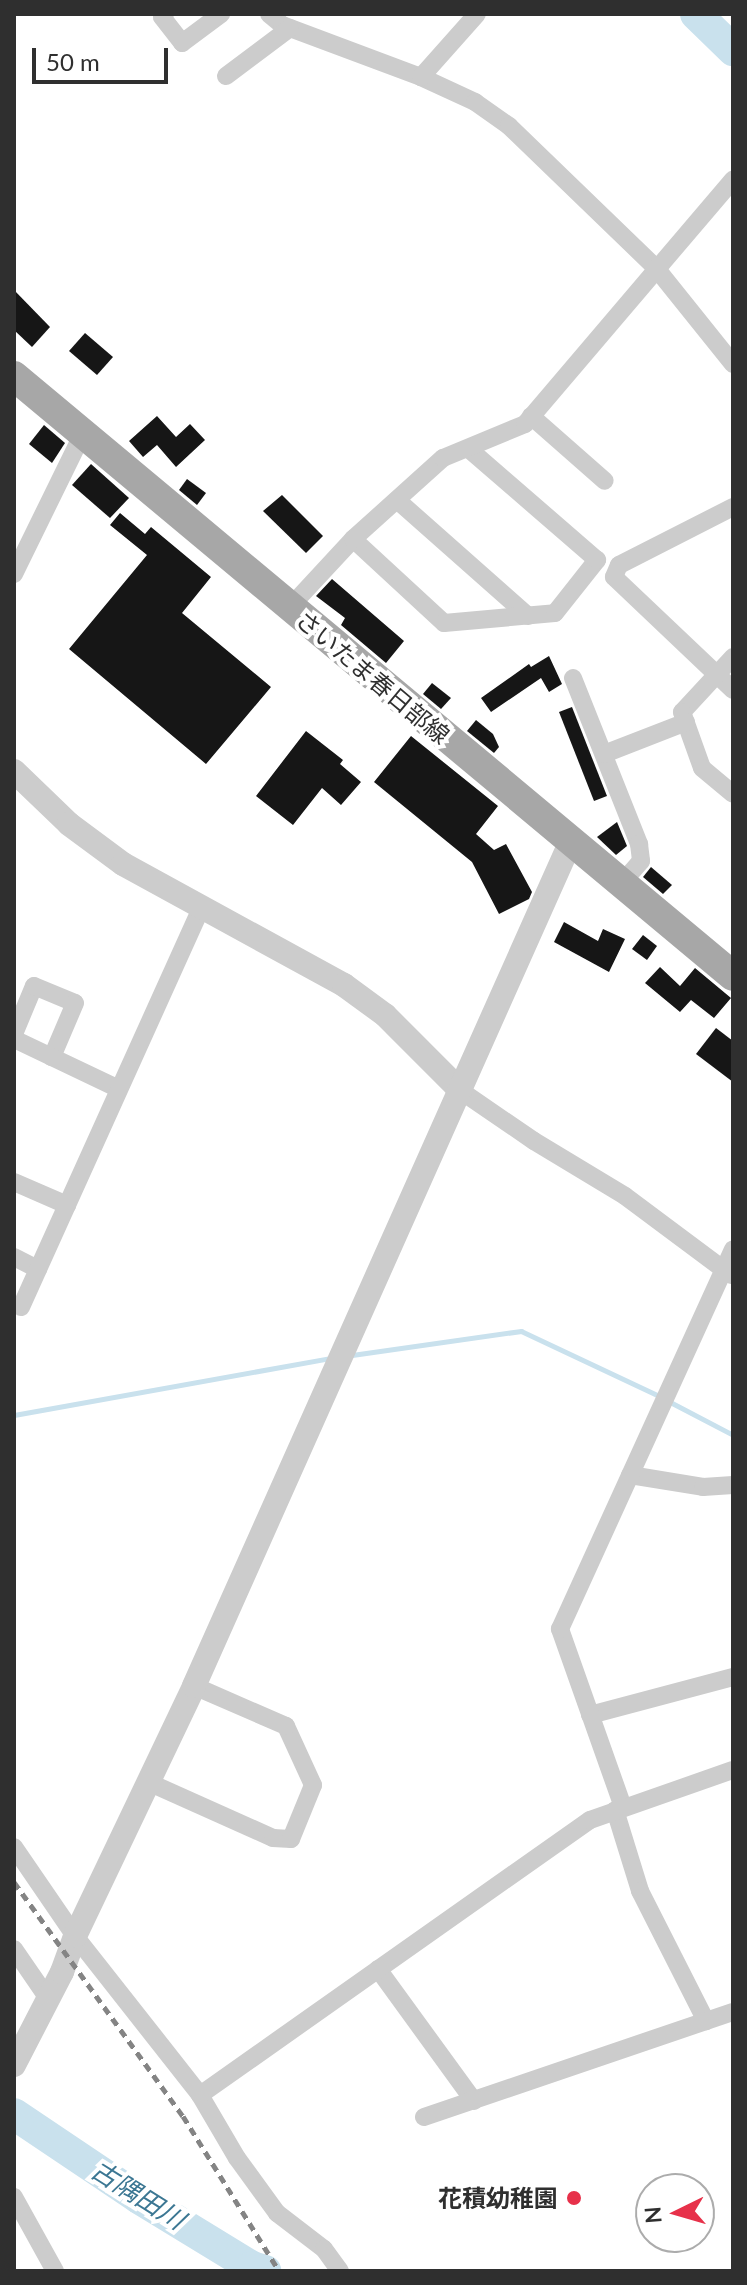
<!DOCTYPE html>
<html>
<head>
<meta charset="utf-8">
<style>
	body { margin:0 }
	#map { position:relative; width:747px; height:2285px; overflow:hidden; background:#fff; font-family:Lato,"Noto Sans JP",sans-serif }
	div>[style] { position:absolute }
	[style*='--x'] { left:calc(var(--x)*1px); top:calc(var(--y)*1px); width:calc(var(--w)*1px); rotate:calc(var(--a)*1deg) }
	.stream>* { height:5px; margin:-2.5px; padding:0 2.5px; transform-origin:2.5px; border-radius:2.5px; background:#c9e1ed }
	.river>* { height:32px; margin:-16px; padding:0 16px; transform-origin:16px; border-radius:16px; background:#c9e1ed }
	.building>* { inset:0; background:#161616 }
	.minor>* { height:18px; margin:-9px; padding:0 9px; transform-origin:9px; border-radius:9px; background:#ccc }
	.tertiary>* { height:24px; margin:-12px; padding:0 12px; transform-origin:12px; border-radius:12px; background:#ccc }
	.primary>* { height:30px; margin:-15px; padding:0 15px; transform-origin:15px; border-radius:15px; background:#a7a7a7 }
	.rail>* { height:5px; margin-top:-2.5px; transform-origin:0; background:repeating-linear-gradient(90deg,#848484 0 8px,transparent 0 14px) }
	.dots>* { width:22px; height:22px; translate:-50% -50%; box-sizing:border-box; border:4px solid #fff; border-radius:50% }
	span { translate:-50% -50%; white-space:nowrap; text-align:center; line-height:1.15; -webkit-text-stroke:8px #fff; paint-order:stroke }
	.street-label { font-size:24px; color:#2f2f2f }
	.poi-label { font-size:24px; color:#2f2f2f; font-weight:700 }
	.right { translate:-100% -50%; text-align:right }
	.water-label { font-size:26px; color:#3c7793; font-style:italic }
	.frame { position:absolute; inset:0; border:16px solid #2f2f2f; pointer-events:none }
	.north { position:absolute; left:635px; top:2173px; width:80px; height:80px; box-sizing:border-box; background:#fff; border:2px solid #acacac; border-radius:50%; rotate:265deg; font-size:22px; font-weight:700; line-height:32px; text-align:center; color:#2f2f2f }
	.north::after { content:''; display:block; margin:auto; width:28px; height:36px; background:#e7314a; clip-path:polygon(50% 0,100% 100%,50% 72%,0 100%) }
	.scale { position:absolute; left:32px; top:48px; width:136px; height:36px; box-sizing:border-box; border:4px solid #2f2f2f; border-top:0; padding-left:10px; font-size:24px; line-height:28px; white-space:nowrap; color:#2f2f2f; -webkit-text-stroke:6px #fff; paint-order:stroke }
</style>
</head>
<body>
<div id="map">
	<div class="stream">
		<div style="--x:352;--y:1355;--w:171;--a:-8.1"></div>
		<div style="--x:521;--y:1331;--w:155;--a:25.2"></div>
		<div style="--x:670;--y:1402;--w:71;--a:27.6"></div>
		<div style="--x:14;--y:1415;--w:321;--a:-10.2"></div>
	</div>
	<div class="river">
		<div style="--x:696;--y:14;--w:52;--a:44.2"></div>
		<div style="--x:14;--y:2114;--w:151;--a:33.9"></div>
		<div style="--x:139;--y:2198;--w:132;--a:31.4"></div>
		<div style="--x:252;--y:2267;--w:14;--a:17"></div>
	</div>
	<div class="building">
		<div style="clip-path:polygon(14px 290px,50px 327px,32px 347px,14px 330px)"></div>
		<div style="clip-path:polygon(85px 333px,113px 357px,97px 375px,69px 351px)"></div>
		<div style="clip-path:polygon(157px 416px,176px 437px,190px 424px,205px 440px,176px 467px,157px 445px,143px 457px,129px 441px)"></div>
		<div style="clip-path:polygon(44px 425px,65px 443px,52px 463px,29px 444px)"></div>
		<div style="clip-path:polygon(91px 464px,129px 498px,110px 518px,72px 485px)"></div>
		<div style="clip-path:polygon(187px 479px,206px 493px,197px 505px,179px 490px)"></div>
		<div style="clip-path:polygon(282px 495px,323px 536px,306px 553px,263px 511px)"></div>
		<div style="clip-path:polygon(120px 513px,145px 534px,151px 527px,211px 577px,182px 613px,271px 687px,206px 764px,69px 649px,147px 555px,110px 525px)"></div>
		<div style="clip-path:polygon(332px 579px,404px 641px,386px 663px,341px 625px,345px 618px,316px 596px)"></div>
		<div style="clip-path:polygon(549px 656px,562px 684px,549px 692px,541px 678px,491px 712px,481px 698px,529px 664px,531px 667px)"></div>
		<div style="clip-path:polygon(432px 683px,451px 698px,441px 709px,423px 694px)"></div>
		<div style="clip-path:polygon(572px 707px,607px 796px,594px 801px,559px 712px)"></div>
		<div style="clip-path:polygon(476px 720px,493px 734px,499px 747px,494px 753px,467px 731px)"></div>
		<div style="clip-path:polygon(306px 731px,343px 760px,340px 764px,361px 782px,341px 805px,322px 788px,293px 825px,256px 796px)"></div>
		<div style="clip-path:polygon(411px 736px,498px 806px,476px 834px,494px 850px,506px 844px,532px 892px,529px 899px,499px 914px,472px 862px,374px 782px)"></div>
		<div style="clip-path:polygon(617px 822px,627px 846px,616px 855px,597px 837px)"></div>
		<div style="clip-path:polygon(651px 867px,672px 885px,663px 894px,643px 877px)"></div>
		<div style="clip-path:polygon(564px 922px,598px 941px,603px 929px,625px 939px,609px 972px,554px 942px)"></div>
		<div style="clip-path:polygon(643px 935px,657px 946px,647px 960px,632px 949px)"></div>
		<div style="clip-path:polygon(660px 967px,680px 986px,695px 968px,731px 998px,714px 1018px,691px 1000px,680px 1012px,645px 983px)"></div>
		<div style="clip-path:polygon(716px 1028px,733px 1041px,733px 1082px,696px 1054px)"></div>
	</div>
	<div class="minor">
		<div style="--x:165;--y:14;--w:4;--a:135"></div>
		<div style="--x:162;--y:17;--w:33;--a:52"></div>
		<div style="--x:182;--y:43;--w:49;--a:-36.6"></div>
		<div style="--x:269;--y:14;--w:17;--a:40"></div>
		<div style="--x:282;--y:25;--w:148;--a:20.5"></div>
		<div style="--x:421;--y:77;--w:60;--a:24.8"></div>
		<div style="--x:475;--y:102;--w:42;--a:35.2"></div>
		<div style="--x:509;--y:126;--w:204;--a:44"></div>
		<div style="--x:656;--y:268;--w:123;--a:51.3"></div>
		<div style="--x:226;--y:76;--w:80;--a:-36.9"></div>
		<div style="--x:421;--y:77;--w:84;--a:-48.4"></div>
		<div style="--x:531;--y:416;--w:98;--a:41.3"></div>
		<div style="--x:397;--y:500;--w:175;--a:41.5"></div>
		<div style="--x:733;--y:507;--w:128;--a:153"></div>
		<div style="--x:619;--y:565;--w:13;--a:113"></div>
		<div style="--x:614;--y:577;--w:164;--a:43.5"></div>
		<div style="--x:353;--y:539;--w:124;--a:42.7"></div>
		<div style="--x:444;--y:623;--w:111;--a:-5.1"></div>
		<div style="--x:555;--y:613;--w:68;--a:-51.6"></div>
		<div style="--x:597;--y:560;--w:169;--a:-139.1"></div>
		<div style="--x:14;--y:574;--w:157;--a:-63.9"></div>
		<div style="--x:290;--y:607;--w:93;--a:-47.2"></div>
		<div style="--x:353;--y:539;--w:121;--a:-42"></div>
		<div style="--x:443;--y:458;--w:89;--a:-22.5"></div>
		<div style="--x:525;--y:424;--w:321;--a:-49.6"></div>
		<div style="--x:733;--y:657;--w:75;--a:132.8"></div>
		<div style="--x:682;--y:712;--w:59;--a:70.3"></div>
		<div style="--x:702;--y:768;--w:40;--a:40"></div>
		<div style="--x:573;--y:678;--w:179;--a:68.3"></div>
		<div style="--x:639;--y:844;--w:17;--a:83"></div>
		<div style="--x:641;--y:861;--w:30;--a:131"></div>
		<div style="--x:604;--y:754;--w:88;--a:-21.3"></div>
		<div style="--x:14;--y:1034;--w:52;--a:-67.4"></div>
		<div style="--x:34;--y:986;--w:44;--a:22.5"></div>
		<div style="--x:75;--y:1003;--w:59;--a:113.1"></div>
		<div style="--x:14;--y:1039;--w:116;--a:25.5"></div>
		<div style="--x:461;--y:1091;--w:88;--a:34.4"></div>
		<div style="--x:534;--y:1141;--w:106;--a:31.1"></div>
		<div style="--x:625;--y:1196;--w:132;--a:36.7"></div>
		<div style="--x:14;--y:1182;--w:58;--a:23.5"></div>
		<div style="--x:14;--y:1257;--w:27;--a:27"></div>
		<div style="--x:21;--y:1307;--w:438;--a:-65.7"></div>
		<div style="--x:630;--y:1475;--w:74;--a:9.3"></div>
		<div style="--x:703;--y:1487;--w:30;--a:-4"></div>
		<div style="--x:590;--y:1715;--w:148;--a:-14.9"></div>
		<div style="--x:148;--y:1782;--w:137;--a:24.1"></div>
		<div style="--x:273;--y:1838;--w:18;--a:3"></div>
		<div style="--x:291;--y:1839;--w:58;--a:-67.8"></div>
		<div style="--x:313;--y:1785;--w:65;--a:-114.6"></div>
		<div style="--x:286;--y:1726;--w:100;--a:-156.5"></div>
		<div style="--x:623;--y:1807;--w:189;--a:-109.5"></div>
		<div style="--x:560;--y:1629;--w:417;--a:-65.5"></div>
		<div style="--x:615;--y:1810;--w:85;--a:72.8"></div>
		<div style="--x:640;--y:1891;--w:146;--a:63.1"></div>
		<div style="--x:14;--y:1847;--w:108;--a:55.6"></div>
		<div style="--x:75;--y:1936;--w:202;--a:51.8"></div>
		<div style="--x:200;--y:2095;--w:73;--a:59.6"></div>
		<div style="--x:237;--y:2158;--w:68;--a:54"></div>
		<div style="--x:277;--y:2213;--w:59;--a:37.5"></div>
		<div style="--x:324;--y:2249;--w:27;--a:54"></div>
		<div style="--x:14;--y:1949;--w:62;--a:55.5"></div>
		<div style="--x:378;--y:1969;--w:163;--a:54"></div>
		<div style="--x:200;--y:2095;--w:477;--a:-35.2"></div>
		<div style="--x:590;--y:1820;--w:151;--a:-19.3"></div>
		<div style="--x:424;--y:2117;--w:326;--a:-18.8"></div>
		<div style="--x:14;--y:2197;--w:85;--a:61"></div>
	</div>
	<div class="tertiary">
		<div style="--x:14;--y:771;--w:76;--a:43.9"></div>
		<div style="--x:69;--y:824;--w:67;--a:36.5"></div>
		<div style="--x:123;--y:864;--w:252;--a:28.7"></div>
		<div style="--x:344;--y:985;--w:51;--a:36.2"></div>
		<div style="--x:385;--y:1015;--w:107;--a:45"></div>
		<div style="--x:14;--y:2065;--w:105;--a:-62.7"></div>
		<div style="--x:62;--y:1972;--w:38;--a:-70"></div>
		<div style="--x:75;--y:1936;--w:277;--a:-64.5"></div>
		<div style="--x:194;--y:1686;--w:923;--a:-65.96"></div>
	</div>
	<div class="primary">
		<div style="--x:14;--y:376;--w:936;--a:39.84"></div>
	</div>
	<div class="rail">
		<div style="--x:14;--y:1882;--w:289;--a:54.2"></div>
		<div style="--x:183;--y:2116;--w:182;--a:58.2"></div>
	</div>
	<div class="dots">
		<div style="left:574px;top:2198px;background:#e7314a"></div>
	</div>
	<div class="street-label">
		<span style="left:373px;top:677px;rotate:40deg">さいたま春日部線</span>
	</div>
	<div class="poi-label">
		<span class="right" style="left:558px;top:2198px">花積幼稚園</span>
	</div>
	<div class="water-label">
		<span style="left:138px;top:2195px;rotate:32deg">古隅田川</span>
	</div>
	<div class="frame"></div>
	<div class="north">N</div>
	<div class="scale">50 m</div>
</div>
</body>
</html>
